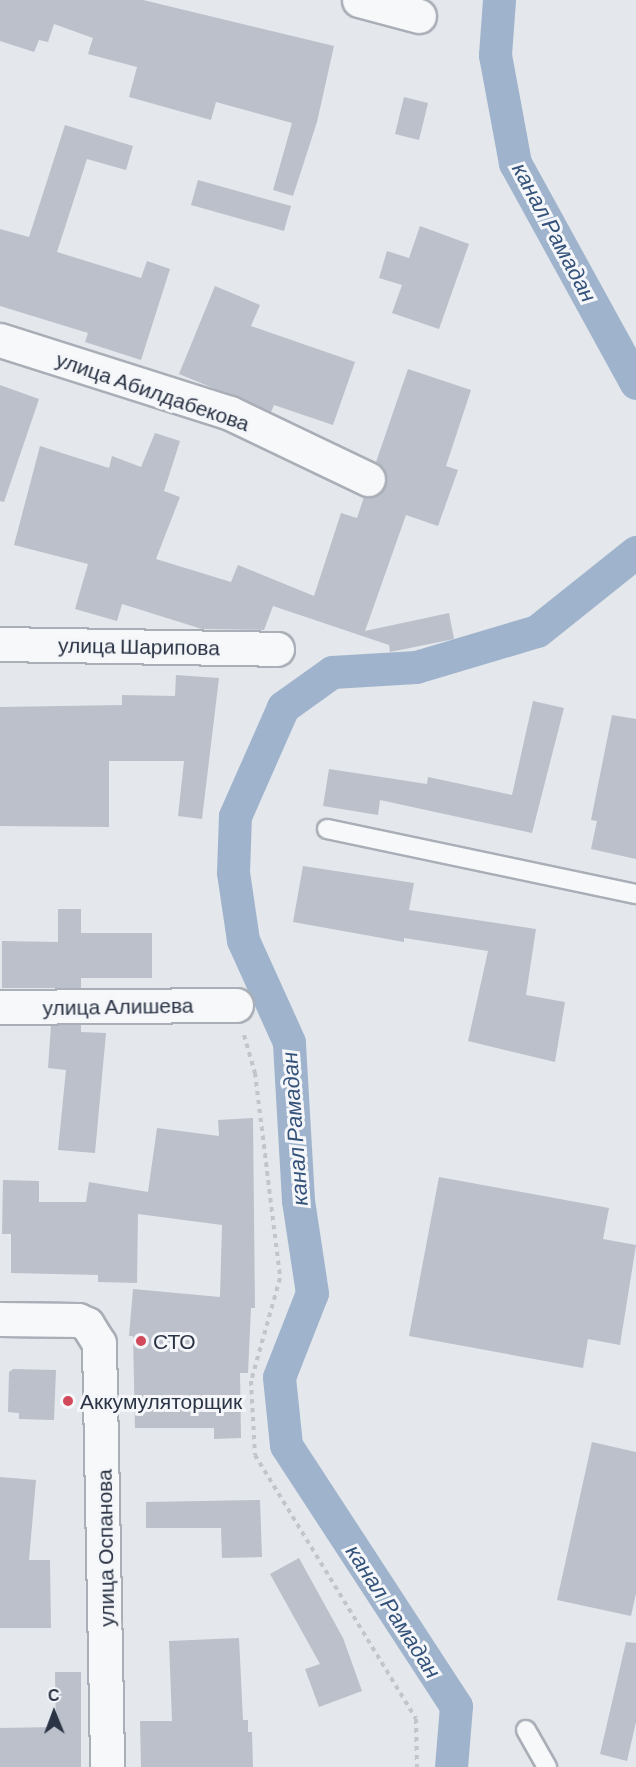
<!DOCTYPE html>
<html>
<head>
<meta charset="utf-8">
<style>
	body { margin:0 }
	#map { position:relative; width:636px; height:1767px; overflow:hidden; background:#e4e7ec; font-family:Barlow,sans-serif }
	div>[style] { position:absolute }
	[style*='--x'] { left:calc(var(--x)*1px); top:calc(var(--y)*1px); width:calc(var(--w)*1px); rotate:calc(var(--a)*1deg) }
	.canal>* { height:33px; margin:-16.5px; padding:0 16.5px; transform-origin:16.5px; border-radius:16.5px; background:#9fb4cc }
	.building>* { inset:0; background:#bbc0ca }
	.path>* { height:4px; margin-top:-2px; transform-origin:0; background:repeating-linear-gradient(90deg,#c2c5cb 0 4.5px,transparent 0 9px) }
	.roads { filter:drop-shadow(2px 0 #a9aeb7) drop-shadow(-2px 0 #a9aeb7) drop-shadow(0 2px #a9aeb7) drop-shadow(0 -2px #a9aeb7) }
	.service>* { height:18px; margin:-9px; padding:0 9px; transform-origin:9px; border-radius:9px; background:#f7f8fa }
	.minor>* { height:33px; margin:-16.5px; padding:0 16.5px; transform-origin:16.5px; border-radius:16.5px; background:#f7f8fa }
	.dots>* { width:16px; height:16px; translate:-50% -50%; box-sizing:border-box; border:3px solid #f4f6f9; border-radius:50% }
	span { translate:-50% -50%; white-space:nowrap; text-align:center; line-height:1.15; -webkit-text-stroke:6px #f4f6f9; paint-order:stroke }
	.street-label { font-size:21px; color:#2b3445 }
	.poi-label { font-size:21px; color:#2b3445 }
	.left { translate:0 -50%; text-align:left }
	.water-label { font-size:22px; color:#34527a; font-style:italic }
	.north { position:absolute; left:24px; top:1683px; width:60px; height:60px; -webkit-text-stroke:4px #f4f6f9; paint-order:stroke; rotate:359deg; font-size:16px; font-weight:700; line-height:24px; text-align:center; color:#2b3445 }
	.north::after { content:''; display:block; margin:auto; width:21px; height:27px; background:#2b3445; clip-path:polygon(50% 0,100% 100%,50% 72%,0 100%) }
</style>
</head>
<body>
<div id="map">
	<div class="canal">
		<div style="--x:499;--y:0;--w:55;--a:94.2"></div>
		<div style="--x:495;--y:55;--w:110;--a:79.5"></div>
		<div style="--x:515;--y:163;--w:251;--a:61.2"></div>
		<div style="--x:451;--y:1767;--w:61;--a:-85.3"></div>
		<div style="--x:456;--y:1706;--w:311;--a:-123.1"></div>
		<div style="--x:286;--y:1445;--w:68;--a:-95.9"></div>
		<div style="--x:279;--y:1377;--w:90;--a:-68.6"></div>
		<div style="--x:312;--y:1293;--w:94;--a:-98.6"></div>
		<div style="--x:298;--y:1200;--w:158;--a:-93.3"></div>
		<div style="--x:289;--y:1042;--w:112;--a:-114.3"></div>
		<div style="--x:243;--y:940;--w:69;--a:-98.4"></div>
		<div style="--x:233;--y:872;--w:56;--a:-88"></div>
		<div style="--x:235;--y:816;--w:119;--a:-66.2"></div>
		<div style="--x:283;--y:707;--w:60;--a:-35.5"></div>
		<div style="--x:332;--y:672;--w:84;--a:-3.4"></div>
		<div style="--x:416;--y:667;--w:126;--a:-16.6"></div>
		<div style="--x:537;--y:631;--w:127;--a:-38.6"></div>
	</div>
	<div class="building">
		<div style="clip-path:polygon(0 0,143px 0,334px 46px,317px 122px,293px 196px,273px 190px,292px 123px,216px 102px,211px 120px,129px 97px,137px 67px,88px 54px,93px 38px,54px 24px,48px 42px,39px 40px,34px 52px,0 41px)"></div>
		<div style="clip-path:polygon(404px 97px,428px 103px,419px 140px,395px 134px)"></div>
		<div style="clip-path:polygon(65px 125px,133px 146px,126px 170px,87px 159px,57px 252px,141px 278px,147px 261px,170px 269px,141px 360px,85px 342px,88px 333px,0 306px,0 229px,29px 237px)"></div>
		<div style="clip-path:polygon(198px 180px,291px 206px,284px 231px,191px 205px)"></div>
		<div style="clip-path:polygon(420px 226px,469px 244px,439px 329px,392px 313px,402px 285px,379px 278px,387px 251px,409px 258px)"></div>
		<div style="clip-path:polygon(215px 286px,260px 305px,251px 326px,355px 362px,333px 425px,274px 405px,271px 412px,179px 374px)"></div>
		<div style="clip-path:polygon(408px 369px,471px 390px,446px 466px,458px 470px,438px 526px,406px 515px,365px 631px,449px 613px,454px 639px,390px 652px,389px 645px,273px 606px,264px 630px,202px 629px,122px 604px,117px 621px,75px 609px,88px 564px,14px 545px,40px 446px,109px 468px,112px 456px,141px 467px,155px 433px,180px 441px,164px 491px,180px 497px,156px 559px,231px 582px,238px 565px,314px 596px,341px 513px,357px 518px,364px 497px,378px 495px,385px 487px,384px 469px,376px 462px)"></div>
		<div style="clip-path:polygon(0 385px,39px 399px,4px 502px,0 501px)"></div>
		<div style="clip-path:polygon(176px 675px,219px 678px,202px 819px,178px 816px,184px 761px,109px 761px,109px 827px,0 826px,0 707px,122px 705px,122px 695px,175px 696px)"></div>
		<div style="clip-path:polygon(533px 701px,564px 708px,532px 833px,380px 800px,378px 815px,323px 806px,329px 769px,427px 784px,428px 777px,512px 795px)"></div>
		<div style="clip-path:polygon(612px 715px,636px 719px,636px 859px,591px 849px,597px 821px,591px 820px)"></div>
		<div style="clip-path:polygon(303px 866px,414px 883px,409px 910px,536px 929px,526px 995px,565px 1002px,555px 1062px,468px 1041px,488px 951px,404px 938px,404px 942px,293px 922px)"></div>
		<div style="clip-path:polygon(58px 909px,81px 909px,81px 933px,152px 933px,152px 978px,81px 978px,81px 988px,2px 988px,2px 941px,58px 942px)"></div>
		<div style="clip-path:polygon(51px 1025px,81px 1025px,81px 1032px,106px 1033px,95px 1153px,58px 1150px,66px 1070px,48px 1068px)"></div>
		<div style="clip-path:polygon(253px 1118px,255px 1308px,251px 1308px,248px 1373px,240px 1373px,241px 1438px,214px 1439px,214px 1428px,135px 1428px,133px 1336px,129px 1336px,133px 1289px,220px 1297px,222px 1225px,138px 1214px,137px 1283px,98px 1282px,98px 1275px,11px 1273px,11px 1234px,2px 1234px,3px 1180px,39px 1181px,39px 1202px,86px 1202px,89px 1182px,148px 1192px,157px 1128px,219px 1136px,218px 1120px)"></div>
		<div style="clip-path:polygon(439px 1177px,609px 1208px,603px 1239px,636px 1245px,620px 1345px,588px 1339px,583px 1368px,409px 1336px)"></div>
		<div style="clip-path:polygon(13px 1369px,56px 1370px,54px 1420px,19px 1419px,19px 1413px,8px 1412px,9px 1372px)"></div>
		<div style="clip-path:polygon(592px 1442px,636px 1452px,636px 1593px,631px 1616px,557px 1600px)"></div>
		<div style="clip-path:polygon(0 1477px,36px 1480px,29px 1560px,50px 1560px,51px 1628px,0 1628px)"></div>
		<div style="clip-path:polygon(260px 1500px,262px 1557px,222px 1558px,221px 1528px,146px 1528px,146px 1502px)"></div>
		<div style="clip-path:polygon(299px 1558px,343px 1638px,362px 1691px,319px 1707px,305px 1669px,320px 1664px,270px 1574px)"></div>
		<div style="clip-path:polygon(239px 1638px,243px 1720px,248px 1720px,248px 1732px,252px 1732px,253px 1767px,141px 1767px,140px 1721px,172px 1721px,169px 1641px)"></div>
		<div style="clip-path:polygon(626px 1642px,636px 1643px,636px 1722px,627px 1761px,600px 1754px)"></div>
		<div style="clip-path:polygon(55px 1672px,81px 1672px,81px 1767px,0 1767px,0 1728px,56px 1727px)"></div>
	</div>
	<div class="path">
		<div style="--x:244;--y:1035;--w:40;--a:74"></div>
		<div style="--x:255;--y:1073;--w:207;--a:83"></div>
		<div style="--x:280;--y:1278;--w:107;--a:105.7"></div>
		<div style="--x:251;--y:1381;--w:74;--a:86.9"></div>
		<div style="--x:255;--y:1455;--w:309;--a:58.6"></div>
		<div style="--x:416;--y:1719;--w:48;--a:88.8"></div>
	</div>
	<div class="roads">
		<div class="service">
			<div style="--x:327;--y:829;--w:316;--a:11.9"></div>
			<div style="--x:526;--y:1730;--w:43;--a:60.4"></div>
		</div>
		<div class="minor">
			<div style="--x:359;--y:0;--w:62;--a:14.9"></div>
			<div style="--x:0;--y:340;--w:241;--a:17.6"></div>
			<div style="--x:230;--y:413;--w:153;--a:25.6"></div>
			<div style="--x:0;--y:644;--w:277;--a:1"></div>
			<div style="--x:0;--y:1007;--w:236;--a:-0.5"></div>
			<div style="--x:0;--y:1319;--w:78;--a:0.7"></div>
			<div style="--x:78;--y:1320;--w:10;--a:24"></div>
			<div style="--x:87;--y:1324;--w:22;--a:58"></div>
			<div style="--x:99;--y:1343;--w:424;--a:88.9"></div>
		</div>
	</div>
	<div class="dots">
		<div style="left:141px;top:1341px;background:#d1495b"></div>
		<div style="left:68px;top:1401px;background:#d1495b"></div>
	</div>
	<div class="street-label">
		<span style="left:153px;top:391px;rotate:19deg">улица Абилдабекова</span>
		<span style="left:139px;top:646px;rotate:1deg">улица Шарипова</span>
		<span style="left:118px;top:1006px;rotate:-1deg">улица Алишева</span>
		<span style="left:105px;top:1548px;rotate:-91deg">улица Оспанова</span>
	</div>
	<div class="poi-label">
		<span class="left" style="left:153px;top:1341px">СТО</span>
		<span class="left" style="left:80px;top:1401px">Аккумуляторщик</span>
	</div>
	<div class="water-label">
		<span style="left:555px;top:232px;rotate:62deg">канал Рамадан</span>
		<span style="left:294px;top:1129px;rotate:-94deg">канал Рамадан</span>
		<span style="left:394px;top:1611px;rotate:57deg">канал Рамадан</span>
	</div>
	<div class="north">С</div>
</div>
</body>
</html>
